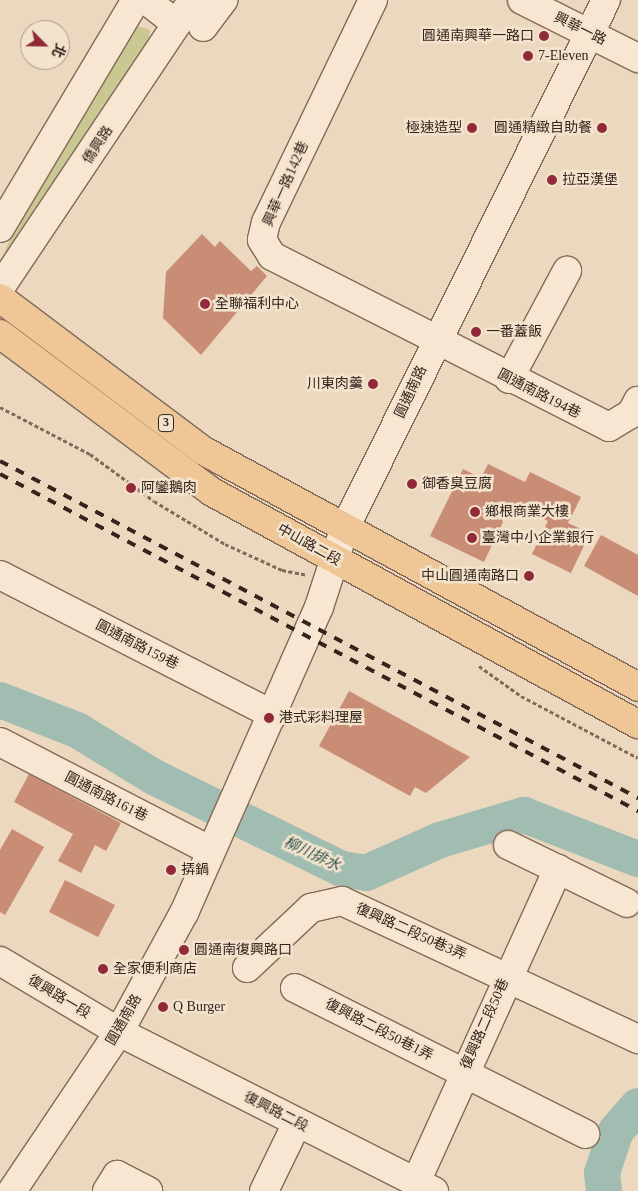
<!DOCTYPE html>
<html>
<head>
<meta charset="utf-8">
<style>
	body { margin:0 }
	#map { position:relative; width:638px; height:1191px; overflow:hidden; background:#ecd8be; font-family:"Times New Roman","Noto Sans TC",serif }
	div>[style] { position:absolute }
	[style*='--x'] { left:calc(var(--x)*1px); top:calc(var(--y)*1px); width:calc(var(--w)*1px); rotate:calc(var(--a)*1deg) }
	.green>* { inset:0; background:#c9c893 }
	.river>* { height:36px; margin:-18px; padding:0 18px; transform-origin:18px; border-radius:18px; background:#a1bdb1 }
	.building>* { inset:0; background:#c98c75 }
	.path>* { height:3px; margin-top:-1.5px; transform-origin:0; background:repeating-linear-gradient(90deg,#836958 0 4px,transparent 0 6.5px) }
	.roads { filter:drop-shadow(1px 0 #836958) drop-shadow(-1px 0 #836958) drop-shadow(0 1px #836958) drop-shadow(0 -1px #836958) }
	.minor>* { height:28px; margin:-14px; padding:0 14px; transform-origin:14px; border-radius:14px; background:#f7e6d1 }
	.major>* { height:28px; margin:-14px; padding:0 14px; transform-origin:14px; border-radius:14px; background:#efc796 }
	.rail>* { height:4px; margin-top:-2px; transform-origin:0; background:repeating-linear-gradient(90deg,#33241c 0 9px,transparent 0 18px) }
	.dots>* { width:14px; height:14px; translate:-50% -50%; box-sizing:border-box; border:2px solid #f3e3cd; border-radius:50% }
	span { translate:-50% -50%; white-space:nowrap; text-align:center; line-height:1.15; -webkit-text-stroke:5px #f3e3cd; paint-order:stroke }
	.shield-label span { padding:1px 4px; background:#f3e3cd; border:1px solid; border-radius:4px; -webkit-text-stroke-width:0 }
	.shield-label { font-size:12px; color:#33241c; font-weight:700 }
	.street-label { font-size:14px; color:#33241c }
	.poi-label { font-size:14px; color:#33241c }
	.right { translate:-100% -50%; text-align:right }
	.left { translate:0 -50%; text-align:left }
	.water-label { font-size:15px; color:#2b524a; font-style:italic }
	.north { position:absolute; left:20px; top:20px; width:50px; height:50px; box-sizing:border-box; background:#f3e3cd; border:1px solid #a69786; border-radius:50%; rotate:113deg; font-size:14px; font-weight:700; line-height:20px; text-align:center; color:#33241c }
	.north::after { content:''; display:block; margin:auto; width:18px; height:22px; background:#902a39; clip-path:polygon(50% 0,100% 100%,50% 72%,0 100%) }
</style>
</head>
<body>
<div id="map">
	<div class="green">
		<div style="clip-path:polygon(138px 26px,150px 30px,149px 39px,1px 263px,10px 238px)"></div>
	</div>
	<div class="river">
		<div style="--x:0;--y:700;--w:83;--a:21.3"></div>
		<div style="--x:77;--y:730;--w:90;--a:31.4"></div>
		<div style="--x:154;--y:777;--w:209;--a:26.1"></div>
		<div style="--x:342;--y:869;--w:24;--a:9"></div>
		<div style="--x:366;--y:873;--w:81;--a:-24"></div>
		<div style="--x:440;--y:840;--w:88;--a:-16.6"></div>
		<div style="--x:524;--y:815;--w:122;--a:21.1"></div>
		<div style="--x:604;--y:1191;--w:18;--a:-96"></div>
		<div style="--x:602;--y:1173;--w:44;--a:-71.6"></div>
		<div style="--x:616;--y:1131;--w:33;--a:-49"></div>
	</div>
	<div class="building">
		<div style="clip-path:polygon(202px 234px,215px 247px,220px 241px,251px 271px,257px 266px,267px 276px,201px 355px,163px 318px,166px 272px)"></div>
		<div style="clip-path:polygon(488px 464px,525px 482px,530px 472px,581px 497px,568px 523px,590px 533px,571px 573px,532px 554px,548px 521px,512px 503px,484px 562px,430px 536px,463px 469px,481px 478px)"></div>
		<div style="clip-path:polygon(601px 535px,638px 555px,638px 596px,584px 566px)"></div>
		<div style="clip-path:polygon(349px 691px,470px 757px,426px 793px,415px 787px,410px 796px,319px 746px)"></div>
		<div style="clip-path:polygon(29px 774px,121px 823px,106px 851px,95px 845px,81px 873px,58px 861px,73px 834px,14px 802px)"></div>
		<div style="clip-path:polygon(12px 829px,44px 847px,5px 915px,0 912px,0 850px)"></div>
		<div style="clip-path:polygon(65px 880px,115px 905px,98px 937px,49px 912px)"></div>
	</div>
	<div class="path">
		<div style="--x:0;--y:407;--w:102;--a:27.6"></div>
		<div style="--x:90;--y:454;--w:79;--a:36.3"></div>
		<div style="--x:154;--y:501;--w:83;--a:31.2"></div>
		<div style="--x:225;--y:544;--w:63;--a:24.5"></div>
		<div style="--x:282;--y:570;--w:25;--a:11"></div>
		<div style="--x:479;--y:666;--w:52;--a:35.5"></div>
		<div style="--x:521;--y:696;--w:132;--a:27.9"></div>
	</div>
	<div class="roads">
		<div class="minor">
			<div style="--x:146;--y:0;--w:39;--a:38"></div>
			<div style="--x:373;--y:0;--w:246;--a:115.7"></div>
			<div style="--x:266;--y:222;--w:18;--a:103"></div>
			<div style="--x:262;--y:240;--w:19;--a:58"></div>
			<div style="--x:272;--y:256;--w:378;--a:26.9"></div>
			<div style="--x:609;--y:427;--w:26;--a:-31"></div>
			<div style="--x:631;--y:414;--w:15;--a:-62"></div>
			<div style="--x:522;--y:0;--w:130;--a:26.6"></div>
			<div style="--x:203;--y:27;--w:34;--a:-53"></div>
			<div style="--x:0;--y:228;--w:265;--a:-59.2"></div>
			<div style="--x:0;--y:288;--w:347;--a:-56.2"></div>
			<div style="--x:509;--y:379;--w:123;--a:-61.8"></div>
			<div style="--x:0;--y:575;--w:307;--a:27.1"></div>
			<div style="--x:0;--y:742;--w:237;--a:27.3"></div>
			<div style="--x:508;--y:845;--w:132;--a:26"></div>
			<div style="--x:0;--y:961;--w:139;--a:30.8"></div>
			<div style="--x:119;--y:1032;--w:353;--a:26.8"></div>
			<div style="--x:247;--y:968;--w:88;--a:-43.2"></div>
			<div style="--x:311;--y:908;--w:32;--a:-13"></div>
			<div style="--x:342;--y:901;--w:327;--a:25"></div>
			<div style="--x:295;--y:988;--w:325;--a:26.7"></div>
			<div style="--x:416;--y:1182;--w:344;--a:-65.6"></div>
			<div style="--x:12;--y:1191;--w:192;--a:-56.1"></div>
			<div style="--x:119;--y:1032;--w:136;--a:-61.4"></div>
			<div style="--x:184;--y:913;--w:334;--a:-66.2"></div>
			<div style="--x:319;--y:607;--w:81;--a:-72"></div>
			<div style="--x:344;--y:530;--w:591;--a:-63.69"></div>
			<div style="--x:107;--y:1191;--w:19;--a:-58"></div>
			<div style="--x:117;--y:1175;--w:35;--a:27"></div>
			<div style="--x:264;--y:1191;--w:76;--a:-64.1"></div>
		</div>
		<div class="major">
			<div style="--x:0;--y:298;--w:255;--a:36.9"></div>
			<div style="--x:204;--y:451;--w:494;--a:28.5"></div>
			<div style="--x:0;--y:334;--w:264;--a:36.7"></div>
			<div style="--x:212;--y:492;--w:485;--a:28.6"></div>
		</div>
	</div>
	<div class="rail">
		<div style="--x:0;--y:461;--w:722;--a:27.84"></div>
		<div style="--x:0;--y:474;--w:722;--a:27.84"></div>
	</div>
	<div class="dots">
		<div style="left:544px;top:36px;background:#902a39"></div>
		<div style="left:528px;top:56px;background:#902a39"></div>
		<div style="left:472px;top:128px;background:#902a39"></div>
		<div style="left:602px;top:128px;background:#902a39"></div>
		<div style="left:552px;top:180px;background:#902a39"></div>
		<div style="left:205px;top:304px;background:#902a39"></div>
		<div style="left:476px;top:332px;background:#902a39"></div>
		<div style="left:373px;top:384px;background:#902a39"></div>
		<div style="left:412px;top:484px;background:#902a39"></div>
		<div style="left:131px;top:488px;background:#902a39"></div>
		<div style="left:475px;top:512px;background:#902a39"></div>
		<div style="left:472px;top:538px;background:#902a39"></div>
		<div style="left:529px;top:576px;background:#902a39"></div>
		<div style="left:269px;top:718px;background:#902a39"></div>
		<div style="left:171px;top:870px;background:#902a39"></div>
		<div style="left:184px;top:950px;background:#902a39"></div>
		<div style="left:103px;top:969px;background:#902a39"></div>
		<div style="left:163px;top:1007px;background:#902a39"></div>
	</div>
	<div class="shield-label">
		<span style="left:166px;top:423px">3</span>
	</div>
	<div class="street-label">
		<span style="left:580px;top:29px;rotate:26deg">興華一路</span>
		<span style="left:98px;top:145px;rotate:-57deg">僑興路</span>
		<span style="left:286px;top:184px;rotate:-66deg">興華一路142巷</span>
		<span style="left:411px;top:392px;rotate:-65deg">圓通南路</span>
		<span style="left:539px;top:394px;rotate:27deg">圓通南路194巷</span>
		<span style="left:309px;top:545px;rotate:29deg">中山路二段</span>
		<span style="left:137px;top:645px;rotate:27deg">圓通南路159巷</span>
		<span style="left:106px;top:797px;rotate:27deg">圓通南路161巷</span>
		<span style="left:411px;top:932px;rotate:24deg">復興路二段50巷3弄</span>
		<span style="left:59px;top:997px;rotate:31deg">復興路一段</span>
		<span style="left:124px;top:1020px;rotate:-60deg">圓通南路</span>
		<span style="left:485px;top:1024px;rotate:-66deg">復興路二段50巷</span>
		<span style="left:379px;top:1030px;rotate:27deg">復興路二段50巷1弄</span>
		<span style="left:276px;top:1112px;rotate:27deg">復興路二段</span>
	</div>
	<div class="poi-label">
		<span class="right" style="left:534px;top:36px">圓通南興華一路口</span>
		<span class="left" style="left:538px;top:56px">7-Eleven</span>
		<span class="right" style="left:462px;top:128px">極速造型</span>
		<span class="right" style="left:592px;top:128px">圓通精緻自助餐</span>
		<span class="left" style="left:562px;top:180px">拉亞漢堡</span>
		<span class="left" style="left:215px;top:304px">全聯福利中心</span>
		<span class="left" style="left:486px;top:332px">一番蓋飯</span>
		<span class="right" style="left:363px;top:384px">川東肉羹</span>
		<span class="left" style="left:422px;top:484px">御香臭豆腐</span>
		<span class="left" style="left:141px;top:488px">阿鑾鵝肉</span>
		<span class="left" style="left:485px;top:512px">鄉根商業大樓</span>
		<span class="left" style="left:482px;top:538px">臺灣中小企業銀行</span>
		<span class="right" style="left:519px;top:576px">中山圓通南路口</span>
		<span class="left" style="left:279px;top:718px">港式彩料理屋</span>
		<span class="left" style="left:181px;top:870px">挵鍋</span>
		<span class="left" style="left:194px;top:950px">圓通南復興路口</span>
		<span class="left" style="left:113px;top:969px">全家便利商店</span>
		<span class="left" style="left:173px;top:1007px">Q Burger</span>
	</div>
	<div class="water-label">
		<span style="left:312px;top:854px;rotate:25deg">柳川排水</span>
	</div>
	<div class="north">北</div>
</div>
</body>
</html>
